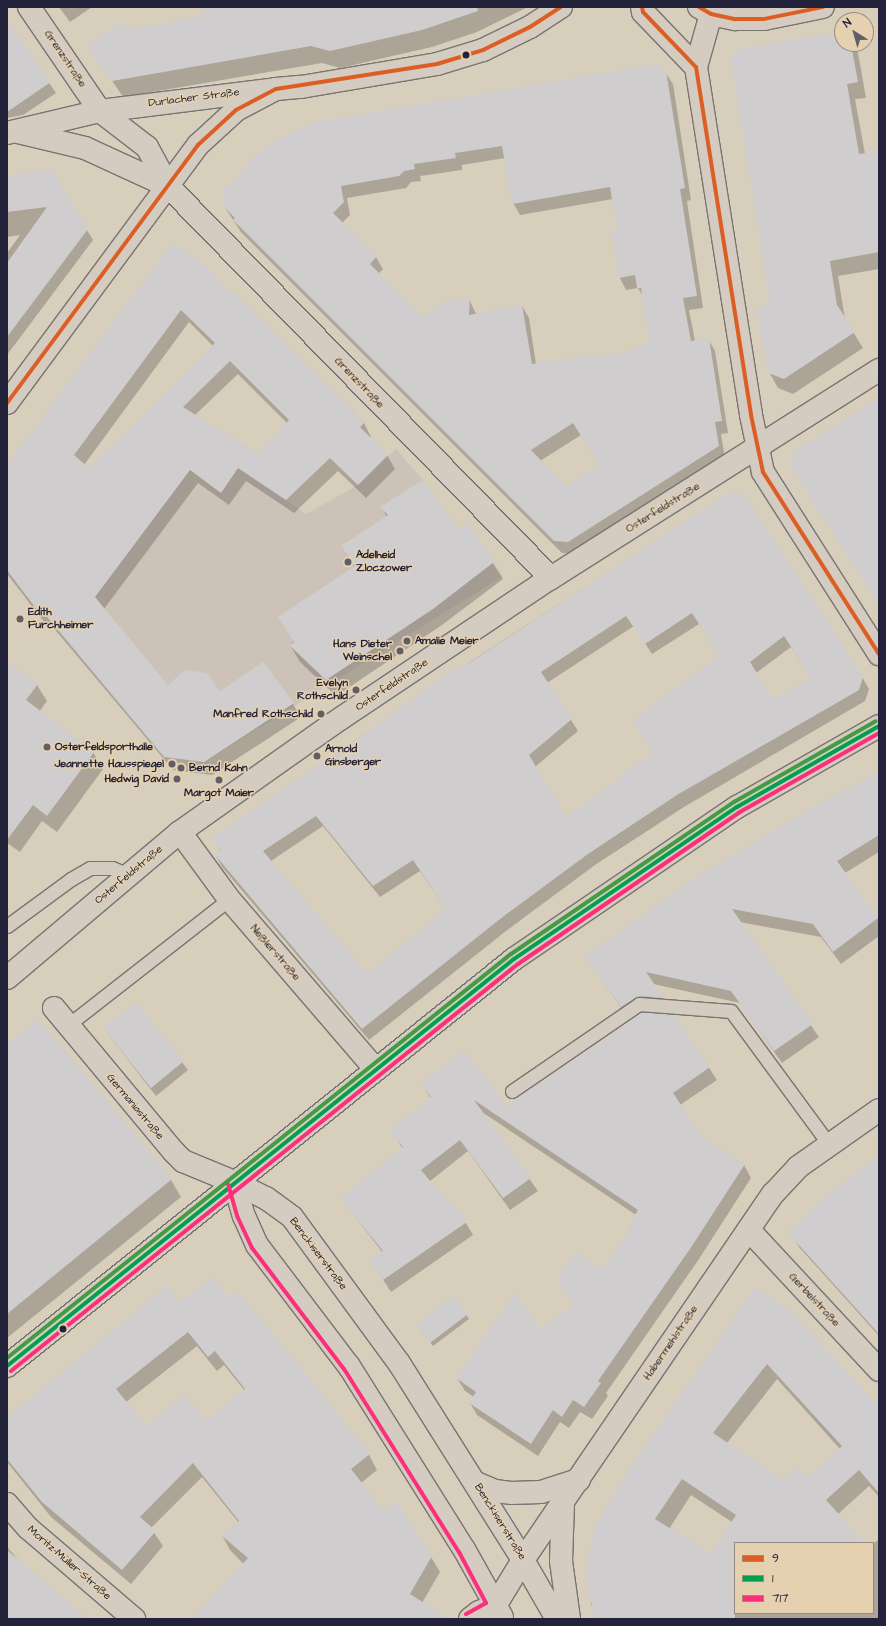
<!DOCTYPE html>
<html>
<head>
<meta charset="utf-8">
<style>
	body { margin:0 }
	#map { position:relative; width:886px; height:1626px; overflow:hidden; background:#d8cebc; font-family:"Architects Daughter",sans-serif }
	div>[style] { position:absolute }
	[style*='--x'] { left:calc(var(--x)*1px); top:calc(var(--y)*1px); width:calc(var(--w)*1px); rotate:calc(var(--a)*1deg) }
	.built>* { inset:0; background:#cdc2b7 }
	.shadow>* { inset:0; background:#0003 }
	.building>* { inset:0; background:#d0cdce }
	.roads { filter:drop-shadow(1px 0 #787471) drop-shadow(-1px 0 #787471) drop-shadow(0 1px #787471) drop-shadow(0 -1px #787471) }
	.lane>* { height:13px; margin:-6.5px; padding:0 6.5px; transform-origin:6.5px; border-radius:6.5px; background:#d4ccc0 }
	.street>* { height:22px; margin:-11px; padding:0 11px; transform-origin:11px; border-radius:11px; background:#d4ccc0 }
	.secondary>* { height:22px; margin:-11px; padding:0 11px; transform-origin:11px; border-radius:11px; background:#d4ccc0 }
	.bus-1>* { height:4px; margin:-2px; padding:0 2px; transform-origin:2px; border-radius:2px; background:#dd5e24 }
	.bus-2>* { height:4px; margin:-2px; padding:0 2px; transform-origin:2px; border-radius:2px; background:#029f50 }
	.bus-3>* { height:4px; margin:-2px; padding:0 2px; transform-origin:2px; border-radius:2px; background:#fe2f7a }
	.bus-4>* { height:4px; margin:-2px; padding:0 2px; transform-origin:2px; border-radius:2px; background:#439b42 }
	.dots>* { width:11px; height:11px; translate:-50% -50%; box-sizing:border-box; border:2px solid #e5d1af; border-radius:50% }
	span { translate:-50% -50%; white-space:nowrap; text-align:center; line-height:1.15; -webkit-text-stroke:3px #e5d1af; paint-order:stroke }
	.street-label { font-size:11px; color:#22223b }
	.poi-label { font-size:11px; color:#22223b; font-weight:700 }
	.left { translate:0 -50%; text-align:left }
	.right { translate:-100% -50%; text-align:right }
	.frame { position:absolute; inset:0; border:8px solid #22223b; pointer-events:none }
	.legend { position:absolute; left:734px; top:1542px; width:140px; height:72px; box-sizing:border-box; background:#e5d1af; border:1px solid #978b81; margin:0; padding:5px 7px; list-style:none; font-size:12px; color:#22223b }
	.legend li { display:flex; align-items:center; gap:8px; height:20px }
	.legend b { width:20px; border:1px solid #978b81 }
	.north { position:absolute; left:834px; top:12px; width:40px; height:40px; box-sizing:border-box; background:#e5d1af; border:1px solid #978b81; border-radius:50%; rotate:323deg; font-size:11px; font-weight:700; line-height:16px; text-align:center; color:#22223b }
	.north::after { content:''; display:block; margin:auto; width:14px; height:18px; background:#625e68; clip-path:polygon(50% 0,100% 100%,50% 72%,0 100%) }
</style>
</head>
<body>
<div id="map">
	<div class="built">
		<div style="clip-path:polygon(181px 434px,241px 470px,306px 514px,360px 484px,396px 449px,423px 480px,459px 530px,468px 524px,503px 576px,204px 762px,164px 757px,43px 612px,40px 614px,26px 597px)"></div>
	</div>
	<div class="shadow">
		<div style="clip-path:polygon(59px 7px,92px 7px,70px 22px)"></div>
		<div style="clip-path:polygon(202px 7px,528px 7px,477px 32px,432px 47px,340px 68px,322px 63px,123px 97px,89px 46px,203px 17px)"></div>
		<div style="clip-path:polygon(7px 21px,56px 93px,23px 115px,7px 118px)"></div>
		<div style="clip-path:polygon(842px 33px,842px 44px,855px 44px,857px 47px,866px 98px,855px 99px,865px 154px,879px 152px,879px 269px,838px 276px,845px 319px,863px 348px,793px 394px,778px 388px,769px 372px,771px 306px)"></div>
		<div style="clip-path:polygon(evenodd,665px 72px,673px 84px,691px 200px,687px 201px,703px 308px,689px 310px,695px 341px,708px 339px,715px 351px,728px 433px,721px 434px,725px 458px,575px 554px,562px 553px,241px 232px,224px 206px,231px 187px,665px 72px,505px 158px,513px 203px,520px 215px,613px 199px,618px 231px,620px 278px,626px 290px,638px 288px,643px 296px,650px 342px,633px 351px,595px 359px,592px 355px,536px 364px,529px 318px,522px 306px,476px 314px,469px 299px,424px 319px,378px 274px,383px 269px,376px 257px,342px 223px,350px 215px,347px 198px,406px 188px,411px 182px,421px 181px,420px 176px,462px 170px,462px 165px,505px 158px,665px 72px,581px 435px,600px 465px,566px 487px,540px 461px,581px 435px)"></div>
		<div style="clip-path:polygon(50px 170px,93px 240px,7px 355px,7px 253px,20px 235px,7px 237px,7px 177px)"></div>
		<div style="clip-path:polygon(evenodd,173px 244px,228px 294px,231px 291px,364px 423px,371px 437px,370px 438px,387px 455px,395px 469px,366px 498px,338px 471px,294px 513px,246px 481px,229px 505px,198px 483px,104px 609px,168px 686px,219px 693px,263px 664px,293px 704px,301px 717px,212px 775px,173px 770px,51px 625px,48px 627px,7px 574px,7px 467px,173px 244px,189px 322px,213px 346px,89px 470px,84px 465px,189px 322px,173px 244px,238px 374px,287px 423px,258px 454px,195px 415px,238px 374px)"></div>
		<div style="clip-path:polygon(evenodd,732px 492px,862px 677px,869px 689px,865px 701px,684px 807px,595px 865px,506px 931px,369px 1040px,222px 867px,216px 856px,221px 852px,213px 838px,456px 671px,732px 492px,699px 624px,720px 656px,654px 755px,565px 819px,535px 767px,578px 731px,547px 683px,634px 626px,652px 654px,699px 624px,732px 492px,791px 647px,812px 679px,773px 701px,756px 673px,791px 647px,732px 492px,323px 826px,380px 897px,420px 871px,447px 910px,367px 974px,271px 861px,323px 826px)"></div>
		<div style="clip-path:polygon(382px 508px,459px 531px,468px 525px,503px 579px,442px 625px,336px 696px,300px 662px,290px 645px,355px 567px,342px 547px,387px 517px)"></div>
		<div style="clip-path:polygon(7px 662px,37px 685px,47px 701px,39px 712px,93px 752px,103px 769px,57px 832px,42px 821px,20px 852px,7px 843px)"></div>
		<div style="clip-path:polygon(879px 773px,879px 852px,845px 873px,879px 921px,879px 936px,841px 964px,821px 937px,739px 922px,819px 1037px,782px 1063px,740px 1003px,653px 984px,670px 1010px,647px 1009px,639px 1013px,675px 1016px,717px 1080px,680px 1105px,701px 1136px,744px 1165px,751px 1178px,699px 1259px,606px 1393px,608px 1396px,592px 1419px,580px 1412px,569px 1428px,560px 1422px,538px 1456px,477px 1415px,470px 1403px,474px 1397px,465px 1391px,457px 1378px,540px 1330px,575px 1306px,603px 1271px,630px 1230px,628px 1227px,636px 1215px,482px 1112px,538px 1191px,510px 1210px,468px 1151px,429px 1182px,466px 1223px,473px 1235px,391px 1292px,371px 1261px,383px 1253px,341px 1198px,403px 1149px,391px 1130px,431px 1099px,422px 1084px,507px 1107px,633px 1022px,638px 1014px,629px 1019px,585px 956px)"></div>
		<div style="clip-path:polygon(136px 1003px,188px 1070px,156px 1096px,104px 1029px)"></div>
		<div style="clip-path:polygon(7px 1046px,171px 1180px,181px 1197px,7px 1338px)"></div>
		<div style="clip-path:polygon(879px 1156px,879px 1336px,799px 1247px,790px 1231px,840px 1186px)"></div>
		<div style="clip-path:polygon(evenodd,755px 1288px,879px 1409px,879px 1497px,869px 1486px,838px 1514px,863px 1543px,735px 1543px,735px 1613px,873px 1613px,873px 1544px,879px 1539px,879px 1619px,598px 1619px,591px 1604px,587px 1572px,755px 1288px,777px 1379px,840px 1449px,806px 1479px,783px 1481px,727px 1443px,777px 1379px,755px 1288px,691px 1495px,732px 1522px,711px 1555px,669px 1529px,691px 1495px)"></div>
		<div style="clip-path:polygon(evenodd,238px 1292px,369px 1455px,377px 1470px,361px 1483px,384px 1512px,431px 1557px,440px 1572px,422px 1603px,436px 1619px,298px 1619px,230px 1550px,222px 1535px,239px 1523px,202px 1477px,151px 1528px,163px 1546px,131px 1584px,51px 1517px,7px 1462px,7px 1418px,180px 1303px,229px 1299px,238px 1292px,197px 1346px,217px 1371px,224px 1365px,245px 1391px,207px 1422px,146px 1427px,126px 1402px,197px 1346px)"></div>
		<div style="clip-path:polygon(454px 1297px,469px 1319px,433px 1346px,419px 1328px)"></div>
		<div style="clip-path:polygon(7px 1547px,22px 1564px,86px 1619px,7px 1619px)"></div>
	</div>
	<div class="building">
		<div style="clip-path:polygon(201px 7px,477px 7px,478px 11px,422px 30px,330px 51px,311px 46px,112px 81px,87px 46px,122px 22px,129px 29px,202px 16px)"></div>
		<div style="clip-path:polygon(7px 20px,51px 82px,7px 112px)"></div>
		<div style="clip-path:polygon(842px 32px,842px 44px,851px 44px,858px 82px,847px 84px,859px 154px,879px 151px,879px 252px,830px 261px,837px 305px,855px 332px,784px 379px,768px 373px,757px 308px,770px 305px,731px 59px,732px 55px,740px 49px)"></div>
		<div style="clip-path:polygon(evenodd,656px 64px,666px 71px,685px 188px,680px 189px,697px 296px,683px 298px,691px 341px,709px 338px,722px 421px,715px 422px,719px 446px,568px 542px,554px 541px,233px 220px,235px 218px,223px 206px,224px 185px,230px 186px,251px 160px,274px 141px,312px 123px,656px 64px,502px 146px,512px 204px,610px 187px,617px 230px,611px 231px,619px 278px,635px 275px,637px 288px,641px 288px,649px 341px,632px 350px,594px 358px,593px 354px,532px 364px,522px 305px,469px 315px,470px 298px,440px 303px,424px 318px,370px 264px,377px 256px,333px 213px,344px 202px,341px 186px,399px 176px,404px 171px,415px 169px,414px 164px,456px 158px,455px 153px,502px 146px,656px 64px,573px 423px,599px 464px,566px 486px,531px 450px,573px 423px)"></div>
		<div style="clip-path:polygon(51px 169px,88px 229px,7px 337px,7px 263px,47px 207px,7px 212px,7px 176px)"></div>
		<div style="clip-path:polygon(evenodd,173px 242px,207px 267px,228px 292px,231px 289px,364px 423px,360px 427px,388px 455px,358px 485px,330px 458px,286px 500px,238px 468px,221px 493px,190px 470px,95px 597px,168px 685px,185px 670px,207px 673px,220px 691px,263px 662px,294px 703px,204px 762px,164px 757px,43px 612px,40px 614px,7px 570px,7px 465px,173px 242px,181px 310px,215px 343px,89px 468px,74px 455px,181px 310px,173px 242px,230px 361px,289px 420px,257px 453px,183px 407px,230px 361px)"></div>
		<div style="clip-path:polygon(879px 398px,879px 605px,790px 465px,793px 452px)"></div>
		<div style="clip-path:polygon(423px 480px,459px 530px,468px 524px,494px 562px,433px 609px,326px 680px,289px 645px,294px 642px,278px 617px,355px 566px,341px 546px,388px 515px,380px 507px)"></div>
		<div style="clip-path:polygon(evenodd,732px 491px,745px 495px,863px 677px,859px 690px,677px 795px,588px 854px,500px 919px,362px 1029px,215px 855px,221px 851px,212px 838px,367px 732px,455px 668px,456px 670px,472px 661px,732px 491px,692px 613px,719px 656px,633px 720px,653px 755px,620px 774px,622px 777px,566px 817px,529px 755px,572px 719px,541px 672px,626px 616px,645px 644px,692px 613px,732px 491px,784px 636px,811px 678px,773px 699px,750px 662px,784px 636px,732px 491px,316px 816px,373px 886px,413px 860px,446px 909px,367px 973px,263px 851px,316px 816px)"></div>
		<div style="clip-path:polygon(7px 661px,38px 684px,26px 700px,94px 752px,47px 816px,33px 805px,7px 840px)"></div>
		<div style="clip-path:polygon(879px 772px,879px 835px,837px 861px,878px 918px,833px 952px,813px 924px,732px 909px,813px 1024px,774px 1051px,731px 991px,646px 972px,664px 998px,639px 996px,621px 1007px,584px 956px,700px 875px,818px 804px)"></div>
		<div style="clip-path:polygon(136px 1002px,184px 1061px,151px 1088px,103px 1028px)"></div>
		<div style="clip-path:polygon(641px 1012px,675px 1015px,710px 1067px,673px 1093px,701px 1135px,745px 1164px,692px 1246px,598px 1381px,601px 1383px,584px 1407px,573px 1400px,562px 1417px,553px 1410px,531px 1444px,469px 1403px,476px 1392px,456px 1378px,515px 1292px,540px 1329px,574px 1306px,557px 1280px,576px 1252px,603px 1270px,630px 1229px,627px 1227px,638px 1210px,474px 1100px,531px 1178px,503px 1198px,460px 1140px,421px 1170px,450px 1205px,453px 1203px,467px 1222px,383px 1280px,370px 1260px,383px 1251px,340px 1198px,403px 1147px,389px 1130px,431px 1097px,421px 1084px,464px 1050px,507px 1106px,632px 1021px,630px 1020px)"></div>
		<div style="clip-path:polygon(38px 1019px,172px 1179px,7px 1314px,7px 1045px)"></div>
		<div style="clip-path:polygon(879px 1155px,879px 1334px,788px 1233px,821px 1200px)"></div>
		<div style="clip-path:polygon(evenodd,212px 1276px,229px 1298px,238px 1290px,370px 1454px,351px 1469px,384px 1511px,396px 1501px,432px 1556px,410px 1594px,449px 1619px,192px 1619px,248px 1558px,221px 1535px,239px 1521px,193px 1463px,140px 1517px,156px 1531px,122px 1570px,42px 1502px,7px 1459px,7px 1417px,167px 1286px,180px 1302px,212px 1276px,188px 1332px,208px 1357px,215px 1351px,245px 1389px,207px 1421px,185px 1394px,146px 1426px,116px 1389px,188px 1332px)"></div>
		<div style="clip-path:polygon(evenodd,755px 1287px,789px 1309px,879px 1407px,879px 1493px,859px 1470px,826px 1500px,865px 1543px,735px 1543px,735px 1619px,596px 1619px,588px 1592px,586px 1572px,595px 1526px,630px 1468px,755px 1287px,767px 1364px,842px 1446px,806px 1477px,797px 1467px,783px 1480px,713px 1433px,767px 1364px,755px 1287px,682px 1479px,736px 1515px,711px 1554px,655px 1519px,682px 1479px)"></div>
		<div style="clip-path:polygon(454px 1295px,468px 1314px,430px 1343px,416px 1324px)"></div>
		<div style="clip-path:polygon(7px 1550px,64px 1598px,88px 1619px,7px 1619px)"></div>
	</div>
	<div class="roads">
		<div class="lane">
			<div style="--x:7;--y:926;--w:79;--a:-36.3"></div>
			<div style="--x:71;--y:879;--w:22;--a:-30"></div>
			<div style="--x:90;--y:868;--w:22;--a:0"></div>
			<div style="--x:112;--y:868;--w:18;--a:22"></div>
			<div style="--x:68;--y:1025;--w:204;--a:-38"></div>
			<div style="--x:512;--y:1091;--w:154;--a:-34.4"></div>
			<div style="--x:639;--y:1004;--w:92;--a:4.4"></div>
			<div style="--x:731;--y:1011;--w:164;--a:53.7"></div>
		</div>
		<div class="street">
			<div style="--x:29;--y:7;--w:126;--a:55.7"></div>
			<div style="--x:100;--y:111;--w:59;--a:37.5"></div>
			<div style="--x:147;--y:147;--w:44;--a:61.7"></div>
			<div style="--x:168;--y:186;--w:548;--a:45.67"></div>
			<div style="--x:642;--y:7;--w:5;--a:79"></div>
			<div style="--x:643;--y:12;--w:76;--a:46.1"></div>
			<div style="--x:696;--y:67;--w:352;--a:81"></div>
			<div style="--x:751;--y:415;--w:58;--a:78.1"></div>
			<div style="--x:763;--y:472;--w:216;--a:57.5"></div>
			<div style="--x:699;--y:7;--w:14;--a:30"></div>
			<div style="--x:711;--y:14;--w:25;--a:12"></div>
			<div style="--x:735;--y:19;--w:29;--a:0"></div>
			<div style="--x:764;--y:19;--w:60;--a:-11.5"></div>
			<div style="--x:696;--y:67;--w:55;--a:-74.2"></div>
			<div style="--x:18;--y:132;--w:69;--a:13.4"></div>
			<div style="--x:85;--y:148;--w:91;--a:24.6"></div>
			<div style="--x:7;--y:133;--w:96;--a:-13.3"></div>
			<div style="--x:100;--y:111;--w:177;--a:-7.1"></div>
			<div style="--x:180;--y:832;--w:83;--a:53.8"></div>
			<div style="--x:229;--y:899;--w:224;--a:49.3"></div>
			<div style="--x:7;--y:978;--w:226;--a:-40.2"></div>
			<div style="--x:180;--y:832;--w:185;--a:-35.3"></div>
			<div style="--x:331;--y:725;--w:265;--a:-33.8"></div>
			<div style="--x:551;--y:578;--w:388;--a:-32.4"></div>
			<div style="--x:54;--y:1008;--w:187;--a:50.2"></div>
			<div style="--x:174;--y:1152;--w:13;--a:45"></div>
			<div style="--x:183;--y:1161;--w:55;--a:22.4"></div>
			<div style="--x:749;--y:1230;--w:191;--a:47.1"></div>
			<div style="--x:7;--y:1504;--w:32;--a:49"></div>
			<div style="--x:28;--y:1528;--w:140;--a:40.6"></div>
		</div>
		<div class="secondary">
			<div style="--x:7;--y:403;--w:321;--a:-53.5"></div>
			<div style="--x:198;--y:145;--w:52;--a:-42.6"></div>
			<div style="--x:236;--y:110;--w:45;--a:-27.7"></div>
			<div style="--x:276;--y:89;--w:25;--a:-5"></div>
			<div style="--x:301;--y:87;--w:138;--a:-9.6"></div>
			<div style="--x:437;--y:64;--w:48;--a:-16.9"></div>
			<div style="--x:483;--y:50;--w:52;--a:-26.1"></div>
			<div style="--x:530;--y:27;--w:37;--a:-33"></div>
			<div style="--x:234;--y:1182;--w:36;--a:27"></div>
			<div style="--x:266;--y:1198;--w:32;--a:36"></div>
			<div style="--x:292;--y:1217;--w:181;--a:53.8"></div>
			<div style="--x:399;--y:1363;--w:233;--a:57.8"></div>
			<div style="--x:523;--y:1560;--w:68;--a:60"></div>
			<div style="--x:234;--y:1182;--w:35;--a:74"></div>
			<div style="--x:244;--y:1216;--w:32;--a:66"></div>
			<div style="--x:257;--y:1245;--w:152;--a:52.8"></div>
			<div style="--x:349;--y:1366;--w:216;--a:57.9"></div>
			<div style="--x:464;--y:1549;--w:78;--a:60.8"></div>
			<div style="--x:7;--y:1366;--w:650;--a:-38.76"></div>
			<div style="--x:514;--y:959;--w:270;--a:-34.3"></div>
			<div style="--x:737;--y:807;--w:163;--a:-29.7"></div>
			<div style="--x:476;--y:1483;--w:21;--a:23"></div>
			<div style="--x:495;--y:1491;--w:16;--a:7"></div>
			<div style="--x:511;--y:1493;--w:30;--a:-2"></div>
			<div style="--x:541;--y:1492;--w:40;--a:-18"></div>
			<div style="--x:563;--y:1504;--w:57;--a:92"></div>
			<div style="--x:561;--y:1561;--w:59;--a:82.1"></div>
			<div style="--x:470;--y:1619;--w:11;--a:-38"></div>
			<div style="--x:479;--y:1612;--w:17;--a:-21"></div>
			<div style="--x:495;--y:1619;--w:13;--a:-90"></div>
			<div style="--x:495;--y:1606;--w:54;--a:-58.7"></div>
			<div style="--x:523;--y:1560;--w:443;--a:-55.7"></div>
			<div style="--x:773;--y:1194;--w:37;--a:-47"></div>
			<div style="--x:798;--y:1167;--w:99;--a:-35.1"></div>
		</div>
	</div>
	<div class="bus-1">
		<div style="--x:642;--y:7;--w:5;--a:79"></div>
		<div style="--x:643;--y:12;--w:76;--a:46.1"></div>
		<div style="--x:696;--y:67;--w:352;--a:81"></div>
		<div style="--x:751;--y:415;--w:58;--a:78.1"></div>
		<div style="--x:763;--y:472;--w:216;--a:57.5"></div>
		<div style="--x:699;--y:7;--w:14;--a:30"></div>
		<div style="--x:711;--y:14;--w:25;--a:12"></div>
		<div style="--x:735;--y:19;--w:29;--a:0"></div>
		<div style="--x:764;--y:19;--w:60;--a:-11.5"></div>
		<div style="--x:7;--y:403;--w:321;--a:-53.5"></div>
		<div style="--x:198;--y:145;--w:52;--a:-42.6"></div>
		<div style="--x:236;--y:110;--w:45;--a:-27.7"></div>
		<div style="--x:276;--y:89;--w:163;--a:-8.8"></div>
		<div style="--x:437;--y:64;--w:48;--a:-16.9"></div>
		<div style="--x:483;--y:50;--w:52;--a:-26.1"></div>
		<div style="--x:530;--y:27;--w:37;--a:-33"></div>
	</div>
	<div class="bus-2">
		<div style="--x:7;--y:1366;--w:650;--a:-38.76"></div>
		<div style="--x:514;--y:959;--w:270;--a:-34.3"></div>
		<div style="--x:737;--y:807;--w:163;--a:-29.7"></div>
	</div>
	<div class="bus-3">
		<div style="--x:228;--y:1184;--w:35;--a:74"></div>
		<div style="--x:238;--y:1218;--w:33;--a:65"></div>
		<div style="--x:252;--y:1248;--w:152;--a:52.8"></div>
		<div style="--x:344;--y:1369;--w:216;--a:57.9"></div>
		<div style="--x:459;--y:1552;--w:58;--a:62.1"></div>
		<div style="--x:486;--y:1603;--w:23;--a:151"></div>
		<div style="--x:11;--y:1371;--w:650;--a:-38.76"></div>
		<div style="--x:518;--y:964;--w:269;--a:-34.4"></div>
		<div style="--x:740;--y:812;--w:160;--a:-29.6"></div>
	</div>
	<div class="bus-4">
		<div style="--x:7;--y:1358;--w:646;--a:-38.72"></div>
		<div style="--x:511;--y:954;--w:270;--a:-34.3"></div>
		<div style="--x:734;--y:802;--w:163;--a:-29.7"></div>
	</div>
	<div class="dots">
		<div style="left:466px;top:55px;background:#22223b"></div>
		<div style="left:348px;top:562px;background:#625e68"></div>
		<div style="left:20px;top:619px;background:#625e68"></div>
		<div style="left:407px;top:641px;background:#625e68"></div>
		<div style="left:400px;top:651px;background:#625e68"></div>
		<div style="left:356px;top:690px;background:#625e68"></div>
		<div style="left:321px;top:714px;background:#625e68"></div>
		<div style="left:47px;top:747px;background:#625e68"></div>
		<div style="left:317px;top:756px;background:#625e68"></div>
		<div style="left:172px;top:764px;background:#625e68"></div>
		<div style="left:181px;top:768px;background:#625e68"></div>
		<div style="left:177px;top:779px;background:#625e68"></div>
		<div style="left:219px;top:780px;background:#625e68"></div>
		<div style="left:63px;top:1329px;background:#22223b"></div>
	</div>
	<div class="street-label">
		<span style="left:65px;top:59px;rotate:56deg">Grenzstraße</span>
		<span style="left:194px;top:98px;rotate:-7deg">Durlacher Straße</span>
		<span style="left:359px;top:383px;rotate:46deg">Grenzstraße</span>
		<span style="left:663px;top:508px;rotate:-32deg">Osterfeldstraße</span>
		<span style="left:392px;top:685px;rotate:-34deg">Osterfeldstraße</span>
		<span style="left:129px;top:875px;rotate:-40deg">Osterfeldstraße</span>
		<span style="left:275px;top:953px;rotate:49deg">Neßlerstraße</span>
		<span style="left:135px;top:1107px;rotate:50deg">Germaniastraße</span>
		<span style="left:318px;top:1254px;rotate:53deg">Benckiserstraße</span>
		<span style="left:814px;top:1300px;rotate:47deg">Gerbelstraße</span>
		<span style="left:671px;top:1343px;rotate:-56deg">Habermehlstraße</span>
		<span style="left:500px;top:1522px;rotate:58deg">Benckiserstraße</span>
		<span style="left:69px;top:1563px;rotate:41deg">Moritz-Müller-Straße</span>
	</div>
	<div class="poi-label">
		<span class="left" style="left:356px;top:562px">Adelheid<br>Zloczower</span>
		<span class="left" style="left:28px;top:619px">Edith<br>Furchheimer</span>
		<span class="left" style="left:415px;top:641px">Amalie Meier</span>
		<span class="right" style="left:392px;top:651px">Hans Dieter<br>Weinschel</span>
		<span class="right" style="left:348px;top:690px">Evelyn<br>Rothschild</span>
		<span class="right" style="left:313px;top:714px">Manfred Rothschild</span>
		<span class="left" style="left:55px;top:747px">Osterfeldsporthalle</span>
		<span class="left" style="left:325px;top:756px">Arnold<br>Ginsberger</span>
		<span class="right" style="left:164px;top:764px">Jeannette Hausspiegel</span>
		<span class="left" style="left:189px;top:768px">Bernd Kahn</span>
		<span class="right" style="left:169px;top:779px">Hedwig David</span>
		<span style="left:219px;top:793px">Margot Maier</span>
	</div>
	<div class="frame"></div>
	<ul class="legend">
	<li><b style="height:5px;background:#dd5e24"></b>9</li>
	<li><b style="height:5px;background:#029f50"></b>1</li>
	<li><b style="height:5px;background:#fe2f7a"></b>717</li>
	</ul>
	<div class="north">N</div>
</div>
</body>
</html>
